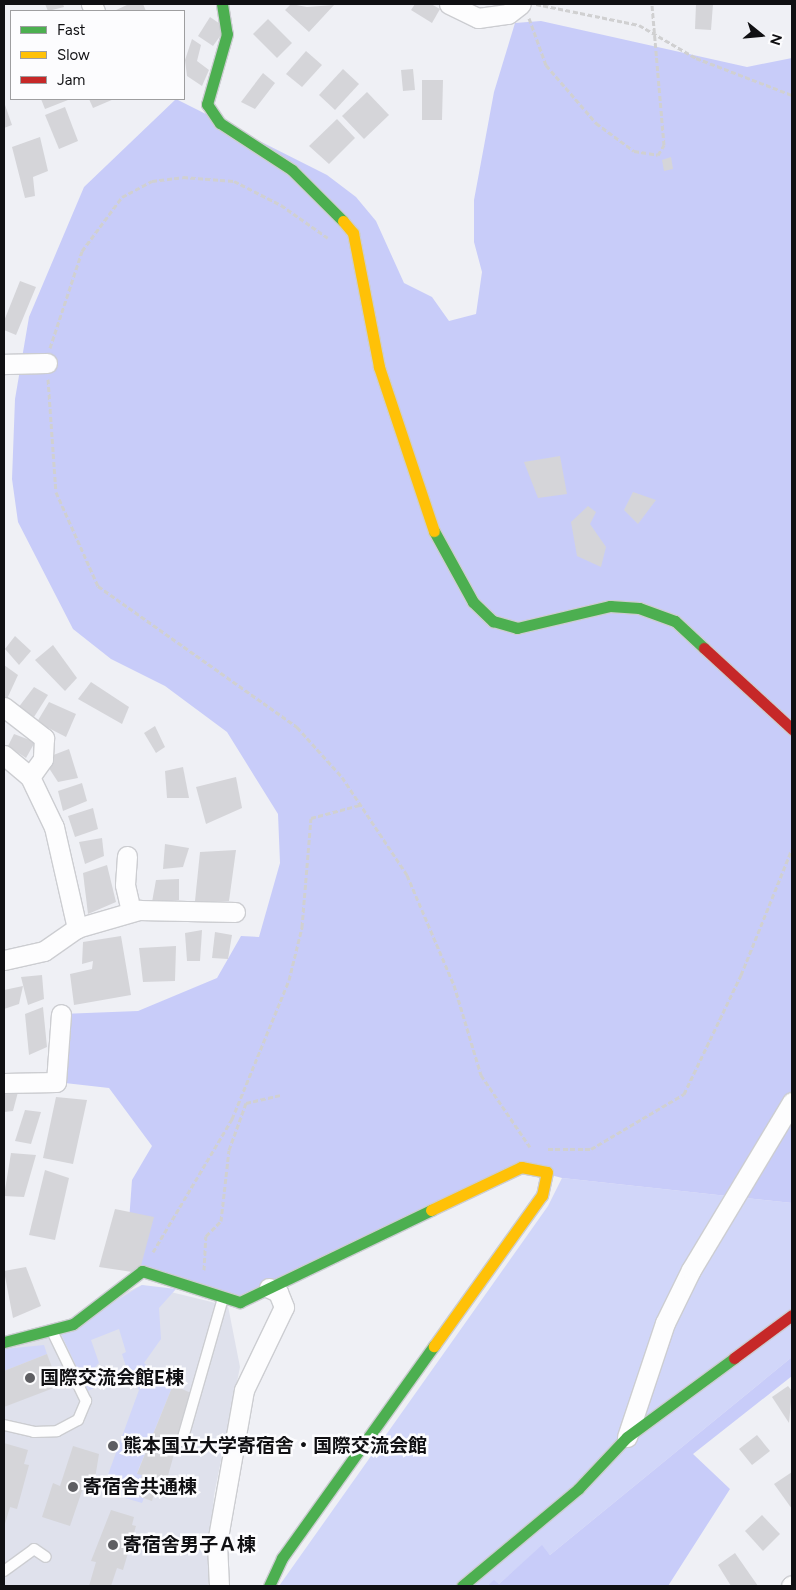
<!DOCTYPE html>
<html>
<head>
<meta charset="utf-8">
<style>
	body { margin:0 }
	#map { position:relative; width:796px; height:1590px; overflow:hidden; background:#eff0f5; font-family:Figtree,"Noto Sans JP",sans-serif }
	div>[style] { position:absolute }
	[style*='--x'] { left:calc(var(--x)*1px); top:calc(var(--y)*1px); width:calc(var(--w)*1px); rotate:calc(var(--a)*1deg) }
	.built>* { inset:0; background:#dfe1ec }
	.green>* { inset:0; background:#d1d6f9 }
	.forest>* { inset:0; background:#c8ccf9 }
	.building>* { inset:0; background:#d5d5d9 }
	.path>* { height:3px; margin-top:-1.5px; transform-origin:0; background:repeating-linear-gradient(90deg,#d0d0d1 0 5px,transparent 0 7.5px) }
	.roads { filter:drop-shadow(1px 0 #cccdd1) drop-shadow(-1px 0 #cccdd1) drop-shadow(0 1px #cccdd1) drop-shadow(0 -1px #cccdd1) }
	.lane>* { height:10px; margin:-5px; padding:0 5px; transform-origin:5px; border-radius:5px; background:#fdfdfe }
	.street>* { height:19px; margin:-9.5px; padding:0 9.5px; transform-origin:9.5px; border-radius:9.5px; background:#fdfdfe }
	.fast>* { height:11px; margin:-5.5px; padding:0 5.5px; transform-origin:5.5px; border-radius:5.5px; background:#4caf50 }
	.slow>* { height:11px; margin:-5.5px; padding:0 5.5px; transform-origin:5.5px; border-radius:5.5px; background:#ffc107 }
	.jam>* { height:11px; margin:-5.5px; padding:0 5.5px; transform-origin:5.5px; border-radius:5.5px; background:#c62828 }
	.dots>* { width:14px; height:14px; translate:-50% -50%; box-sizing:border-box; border:2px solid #fcfcfe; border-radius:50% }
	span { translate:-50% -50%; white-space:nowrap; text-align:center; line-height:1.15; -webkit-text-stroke:5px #fcfcfe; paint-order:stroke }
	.poi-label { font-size:19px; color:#101013; font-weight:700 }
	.left { translate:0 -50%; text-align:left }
	.frame { position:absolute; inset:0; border:5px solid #101013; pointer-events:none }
	.legend { position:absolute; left:10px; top:10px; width:175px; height:90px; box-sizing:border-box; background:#fcfcfe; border:1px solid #9e9ea0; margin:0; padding:6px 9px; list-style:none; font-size:15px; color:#101013 }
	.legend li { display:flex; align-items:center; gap:10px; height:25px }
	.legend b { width:25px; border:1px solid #9e9ea0 }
	.north { position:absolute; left:736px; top:10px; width:50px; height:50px; -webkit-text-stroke:4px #fcfcfe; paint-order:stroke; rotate:107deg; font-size:14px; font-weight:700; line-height:20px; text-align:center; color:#101013 }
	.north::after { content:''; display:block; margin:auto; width:18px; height:22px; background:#101013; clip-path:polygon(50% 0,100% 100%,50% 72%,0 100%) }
</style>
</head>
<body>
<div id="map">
	<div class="built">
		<div style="clip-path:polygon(142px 1285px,228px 1306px,240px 1367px,214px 1495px,208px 1586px,4px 1586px,4px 1349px)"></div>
	</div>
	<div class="green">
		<div style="clip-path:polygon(562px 1178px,792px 1203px,792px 1357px,550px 1555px,542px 1546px,499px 1584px,494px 1581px,487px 1586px,279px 1586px,548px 1206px)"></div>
		<div style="clip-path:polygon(142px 1285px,176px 1289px,159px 1308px,161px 1339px,144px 1363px,173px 1385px,137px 1473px,142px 1475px,135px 1495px,144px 1498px,142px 1503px,102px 1491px,139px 1390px,134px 1383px,125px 1383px,130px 1379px,122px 1354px,126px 1352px,119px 1329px,91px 1340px,99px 1363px,94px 1368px,98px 1386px,88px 1391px,61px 1334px)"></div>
		<div style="clip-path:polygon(44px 1345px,47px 1354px,4px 1371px,4px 1349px)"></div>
	</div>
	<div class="forest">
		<div style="clip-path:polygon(541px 21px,747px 67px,792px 58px,792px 1203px,562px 1178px,521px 1167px,240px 1302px,142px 1271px,129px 1221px,132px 1180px,152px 1146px,109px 1088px,56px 1082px,61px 1014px,138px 1011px,217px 978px,241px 936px,259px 937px,280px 863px,278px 814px,227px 732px,165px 686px,111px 659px,73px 629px,18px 522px,12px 479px,15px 399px,29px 317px,84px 187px,176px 99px,327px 175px,356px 197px,376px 221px,404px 283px,432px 297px,449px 321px,476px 314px,482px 272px,474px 242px,474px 200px,494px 92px,515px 23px)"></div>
		<div style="clip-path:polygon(792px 1357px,792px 1376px,693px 1454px,730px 1489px,668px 1586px,487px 1586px,494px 1580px,499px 1584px,542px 1545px,550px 1555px)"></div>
	</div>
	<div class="building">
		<div style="clip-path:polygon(45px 4px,63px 4px,64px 7px,48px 11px)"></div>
		<div style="clip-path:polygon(129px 4px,143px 4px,146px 11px,114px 11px)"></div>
		<div style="clip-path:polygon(291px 4px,307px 7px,334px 5px,309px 32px,285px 10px)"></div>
		<div style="clip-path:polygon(415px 4px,431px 4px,440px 9px,432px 23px,411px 10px)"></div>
		<div style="clip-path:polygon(696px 4px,713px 4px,711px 30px,695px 29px)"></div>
		<div style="clip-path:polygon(210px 17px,226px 28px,213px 46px,198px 36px)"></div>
		<div style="clip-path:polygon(268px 19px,292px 43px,277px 58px,253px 34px)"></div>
		<div style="clip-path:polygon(192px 39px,201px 45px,197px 61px,209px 70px,202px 86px,187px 76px,185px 60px)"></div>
		<div style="clip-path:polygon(306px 51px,322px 65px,302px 87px,286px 74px)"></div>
		<div style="clip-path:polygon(343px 69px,359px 84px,335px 110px,319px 95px)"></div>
		<div style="clip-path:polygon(413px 69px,415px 90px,403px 91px,401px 70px)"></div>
		<div style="clip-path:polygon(263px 73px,275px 83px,255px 109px,241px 102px)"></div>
		<div style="clip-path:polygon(422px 80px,443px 80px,442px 120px,422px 120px)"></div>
		<div style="clip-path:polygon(367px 92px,389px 115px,364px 139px,342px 116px)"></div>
		<div style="clip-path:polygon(41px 99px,68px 99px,68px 100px,45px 109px)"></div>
		<div style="clip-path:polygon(89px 99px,114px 99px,93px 108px)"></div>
		<div style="clip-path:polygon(4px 102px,12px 125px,4px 128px)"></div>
		<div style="clip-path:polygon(65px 107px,78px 141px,59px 149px,45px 115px)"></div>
		<div style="clip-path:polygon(337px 119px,355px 138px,329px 164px,309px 146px)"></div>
		<div style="clip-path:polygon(40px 137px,48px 171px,33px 177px,35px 196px,25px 198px,12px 147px)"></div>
		<div style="clip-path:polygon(671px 157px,673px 169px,664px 171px,662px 160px)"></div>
		<div style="clip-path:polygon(20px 281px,36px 287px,16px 335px,4px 330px,4px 321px)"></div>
		<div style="clip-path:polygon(560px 456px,567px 494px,538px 498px,524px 462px)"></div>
		<div style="clip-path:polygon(633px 492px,656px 500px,638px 524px,624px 510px)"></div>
		<div style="clip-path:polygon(588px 506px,596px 512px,590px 524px,606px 547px,601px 567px,577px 556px,571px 522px)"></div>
		<div style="clip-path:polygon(15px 636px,31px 651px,19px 665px,5px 649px)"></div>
		<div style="clip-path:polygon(53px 645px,77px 678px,65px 691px,35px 660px)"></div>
		<div style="clip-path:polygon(4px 665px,18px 675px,6px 701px,4px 700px)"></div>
		<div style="clip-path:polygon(91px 682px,129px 707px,122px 724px,78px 699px)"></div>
		<div style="clip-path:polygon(34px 687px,48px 695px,34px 717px,18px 708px)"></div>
		<div style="clip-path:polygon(49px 702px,76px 714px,66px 737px,37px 722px)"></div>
		<div style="clip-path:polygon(155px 726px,165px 747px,156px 753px,144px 733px)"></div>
		<div style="clip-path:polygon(14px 734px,35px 742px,26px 758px,8px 746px)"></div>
		<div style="clip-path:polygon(69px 749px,78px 778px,58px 782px,43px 759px)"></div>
		<div style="clip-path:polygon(183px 767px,189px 798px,167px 798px,165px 771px)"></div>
		<div style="clip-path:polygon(236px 777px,242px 808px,206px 824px,196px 787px)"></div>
		<div style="clip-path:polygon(82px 783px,87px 801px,63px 811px,58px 791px)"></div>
		<div style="clip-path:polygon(93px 808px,98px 829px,75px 837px,68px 816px)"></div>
		<div style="clip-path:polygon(102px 838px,104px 856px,85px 864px,79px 842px)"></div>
		<div style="clip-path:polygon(165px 844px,189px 848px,183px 867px,163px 869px)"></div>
		<div style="clip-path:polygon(236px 850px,229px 901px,195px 901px,200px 852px)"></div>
		<div style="clip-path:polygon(107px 865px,116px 902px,88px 914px,83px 873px)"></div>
		<div style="clip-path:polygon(179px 879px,179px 900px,152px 902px,156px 880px)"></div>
		<div style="clip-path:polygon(202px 930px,200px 961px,187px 961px,185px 933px)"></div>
		<div style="clip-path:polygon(215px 932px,232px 935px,228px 959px,212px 958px)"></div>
		<div style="clip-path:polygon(121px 936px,131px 995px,74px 1005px,70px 974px,92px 969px,93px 961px,82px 964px,83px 942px)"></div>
		<div style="clip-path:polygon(176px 946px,175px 981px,143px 982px,139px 948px)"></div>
		<div style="clip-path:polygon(42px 975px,44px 999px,28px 1005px,21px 977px)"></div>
		<div style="clip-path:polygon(23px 986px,19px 1004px,4px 1009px,4px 990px)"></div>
		<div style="clip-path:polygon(43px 1007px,47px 1047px,29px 1055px,25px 1014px)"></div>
		<div style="clip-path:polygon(4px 1092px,18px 1092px,13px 1111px,4px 1112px)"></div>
		<div style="clip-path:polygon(56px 1097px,87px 1100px,73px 1164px,43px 1158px)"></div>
		<div style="clip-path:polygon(25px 1110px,41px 1112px,31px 1144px,15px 1141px)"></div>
		<div style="clip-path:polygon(11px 1153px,36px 1155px,24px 1197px,4px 1196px)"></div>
		<div style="clip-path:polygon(45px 1170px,69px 1178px,55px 1240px,29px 1235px)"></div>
		<div style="clip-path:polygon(115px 1209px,154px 1217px,139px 1273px,99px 1267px)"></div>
		<div style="clip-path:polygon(26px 1267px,41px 1306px,13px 1318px,4px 1271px)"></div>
		<div style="clip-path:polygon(47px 1354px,59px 1386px,4px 1407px,4px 1371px)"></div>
		<div style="clip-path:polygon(173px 1385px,191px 1393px,164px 1490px,156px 1488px,152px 1501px,135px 1495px,142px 1475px,137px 1474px)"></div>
		<div style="clip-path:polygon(788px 1386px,792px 1391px,789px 1423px,772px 1397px)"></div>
		<div style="clip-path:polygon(757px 1435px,770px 1451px,752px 1465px,739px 1449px)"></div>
		<div style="clip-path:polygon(4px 1443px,28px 1450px,24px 1464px,29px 1465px,17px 1509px,10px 1507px,4px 1527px)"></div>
		<div style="clip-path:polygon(73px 1446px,99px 1454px,93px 1491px,83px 1488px,70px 1526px,42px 1517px,53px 1483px,60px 1486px)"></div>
		<div style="clip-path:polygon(792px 1472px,792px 1509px,774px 1484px)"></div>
		<div style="clip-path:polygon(111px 1510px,134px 1517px,132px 1525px,136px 1526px,123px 1570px,117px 1568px,111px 1586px,89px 1586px,96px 1562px,91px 1561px)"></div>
		<div style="clip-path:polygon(762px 1515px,780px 1534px,763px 1551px,745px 1531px)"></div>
		<div style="clip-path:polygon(735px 1553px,758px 1586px,731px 1586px,718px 1565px)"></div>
	</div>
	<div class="path">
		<div style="--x:536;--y:4;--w:105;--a:11.5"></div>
		<div style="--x:639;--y:25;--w:66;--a:30.1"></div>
		<div style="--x:696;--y:58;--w:103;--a:21.1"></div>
		<div style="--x:529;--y:18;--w:50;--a:70.1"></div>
		<div style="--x:546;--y:65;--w:77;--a:49.2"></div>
		<div style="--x:596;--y:123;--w:47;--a:36.4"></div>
		<div style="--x:634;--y:151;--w:24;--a:9"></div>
		<div style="--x:658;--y:155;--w:12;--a:-59"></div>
		<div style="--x:664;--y:145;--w:142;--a:-94.9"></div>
		<div style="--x:50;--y:348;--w:102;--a:-71.7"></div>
		<div style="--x:82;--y:251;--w:67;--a:-53.5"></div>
		<div style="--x:122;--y:197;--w:34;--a:-28"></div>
		<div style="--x:152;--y:181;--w:31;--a:-7"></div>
		<div style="--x:183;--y:177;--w:51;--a:4.5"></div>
		<div style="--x:234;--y:181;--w:53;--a:27.1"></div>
		<div style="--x:281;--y:205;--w:57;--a:35.1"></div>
		<div style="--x:48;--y:379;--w:113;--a:86"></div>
		<div style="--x:56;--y:492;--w:103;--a:65.9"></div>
		<div style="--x:98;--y:586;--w:244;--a:35.3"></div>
		<div style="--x:297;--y:727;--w:67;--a:48"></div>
		<div style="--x:342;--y:777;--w:118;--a:56.4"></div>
		<div style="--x:407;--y:875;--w:120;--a:66.9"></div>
		<div style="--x:454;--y:985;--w:94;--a:73.3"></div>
		<div style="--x:481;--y:1075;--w:87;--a:55.8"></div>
		<div style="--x:548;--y:1149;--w:43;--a:0"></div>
		<div style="--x:591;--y:1149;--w:108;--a:-30.6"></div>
		<div style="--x:684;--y:1094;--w:132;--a:-64.4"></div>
		<div style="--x:741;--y:975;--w:136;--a:-68"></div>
		<div style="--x:153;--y:1252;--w:155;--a:-59.3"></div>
		<div style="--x:232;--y:1119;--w:150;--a:-67.7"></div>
		<div style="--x:289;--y:980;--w:55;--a:-76.2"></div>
		<div style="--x:302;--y:927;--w:109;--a:-85.3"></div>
		<div style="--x:311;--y:818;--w:51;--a:-14.9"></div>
		<div style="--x:204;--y:1270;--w:34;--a:-87"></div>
		<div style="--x:206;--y:1236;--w:21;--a:-45"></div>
		<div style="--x:221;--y:1221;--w:71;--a:-83.6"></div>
		<div style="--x:229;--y:1150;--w:50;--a:-70.1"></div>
		<div style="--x:246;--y:1103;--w:35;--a:-13"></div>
	</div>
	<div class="roads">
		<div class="lane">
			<div style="--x:4;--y:1425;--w:31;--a:13"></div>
			<div style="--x:34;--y:1432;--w:23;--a:-2"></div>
			<div style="--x:57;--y:1431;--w:24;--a:-28"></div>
			<div style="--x:78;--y:1420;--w:21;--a:-67"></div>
			<div style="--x:86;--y:1401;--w:78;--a:-115.9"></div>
			<div style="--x:182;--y:1441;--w:149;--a:-74"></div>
			<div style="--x:4;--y:1571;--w:37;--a:-36"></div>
			<div style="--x:34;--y:1549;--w:14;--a:34"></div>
		</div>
		<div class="street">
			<div style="--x:91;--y:4;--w:8;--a:60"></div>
			<div style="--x:449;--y:4;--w:32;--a:26"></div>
			<div style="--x:478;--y:18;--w:30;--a:-8"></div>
			<div style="--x:508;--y:14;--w:16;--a:-38"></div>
			<div style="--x:4;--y:364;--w:43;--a:-1.3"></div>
			<div style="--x:4;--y:707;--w:51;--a:37.8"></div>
			<div style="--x:44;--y:738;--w:21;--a:93"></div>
			<div style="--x:43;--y:759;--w:22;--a:126"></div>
			<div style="--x:30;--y:777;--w:55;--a:64.4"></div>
			<div style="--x:54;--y:827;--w:104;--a:77.2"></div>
			<div style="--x:77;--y:928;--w:40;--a:145.1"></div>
			<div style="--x:44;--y:951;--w:41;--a:167.3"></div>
			<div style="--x:4;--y:755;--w:34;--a:40"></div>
			<div style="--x:127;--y:856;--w:29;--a:94"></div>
			<div style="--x:125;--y:885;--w:27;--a:77"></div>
			<div style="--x:77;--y:928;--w:65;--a:-16.2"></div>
			<div style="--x:139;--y:910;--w:96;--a:1.2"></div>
			<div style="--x:4;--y:1083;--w:52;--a:-1.1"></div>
			<div style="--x:56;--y:1082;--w:68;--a:-85.8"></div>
			<div style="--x:627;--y:1437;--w:120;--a:-71.6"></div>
			<div style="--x:665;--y:1323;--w:59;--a:-63.9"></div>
			<div style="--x:691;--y:1270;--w:196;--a:-59"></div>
			<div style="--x:219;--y:1586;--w:43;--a:-92.7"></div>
			<div style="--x:217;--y:1543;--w:155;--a:-80"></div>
			<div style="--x:244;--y:1390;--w:92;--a:-64.3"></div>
			<div style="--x:284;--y:1307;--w:16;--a:-112"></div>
			<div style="--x:278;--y:1292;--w:10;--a:-156"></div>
			<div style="--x:791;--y:1586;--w:1;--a:-45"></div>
		</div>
		<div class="fast">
			<div style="--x:222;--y:4;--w:30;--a:81"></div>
			<div style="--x:227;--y:34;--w:73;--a:105.9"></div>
			<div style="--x:207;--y:104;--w:23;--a:56"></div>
			<div style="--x:220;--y:123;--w:86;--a:33.1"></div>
			<div style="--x:292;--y:170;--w:72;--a:45"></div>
			<div style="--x:434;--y:531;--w:81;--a:61.2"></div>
			<div style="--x:473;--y:602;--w:28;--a:44"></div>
			<div style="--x:493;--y:621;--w:25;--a:16"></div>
			<div style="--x:517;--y:628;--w:96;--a:-13.3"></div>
			<div style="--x:610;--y:606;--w:29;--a:4"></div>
			<div style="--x:639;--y:608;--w:38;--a:20"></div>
			<div style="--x:675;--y:621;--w:40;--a:43"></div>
			<div style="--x:4;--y:1342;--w:71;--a:-14.6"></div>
			<div style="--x:73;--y:1324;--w:87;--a:-37.5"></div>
			<div style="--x:142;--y:1271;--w:103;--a:17.6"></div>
			<div style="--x:240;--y:1302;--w:212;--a:-25.7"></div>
			<div style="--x:269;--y:1586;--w:31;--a:-65"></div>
			<div style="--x:282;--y:1558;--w:261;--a:-54.4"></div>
			<div style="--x:462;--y:1586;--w:151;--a:-39.9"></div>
			<div style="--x:578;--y:1489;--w:71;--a:-46.7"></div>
			<div style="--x:627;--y:1437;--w:133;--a:-36.4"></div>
		</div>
		<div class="slow">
			<div style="--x:343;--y:221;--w:16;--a:50"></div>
			<div style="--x:353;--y:233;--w:136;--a:79"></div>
			<div style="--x:379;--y:367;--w:173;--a:71.5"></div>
			<div style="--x:431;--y:1210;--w:100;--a:-25.5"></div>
			<div style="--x:521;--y:1167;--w:26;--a:11"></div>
			<div style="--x:547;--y:1172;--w:24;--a:102"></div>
			<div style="--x:542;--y:1195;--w:186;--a:125.6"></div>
		</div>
		<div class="jam">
			<div style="--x:704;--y:648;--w:120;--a:42.6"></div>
			<div style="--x:734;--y:1358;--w:72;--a:-36.6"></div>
		</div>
	</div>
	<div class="dots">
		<div style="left:30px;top:1378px;background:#5e5e62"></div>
		<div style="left:113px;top:1446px;background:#5e5e62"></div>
		<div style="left:73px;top:1487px;background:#5e5e62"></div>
		<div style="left:113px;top:1545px;background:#5e5e62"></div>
	</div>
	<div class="poi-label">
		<span class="left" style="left:40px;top:1378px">国際交流会館E棟</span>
		<span class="left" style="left:123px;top:1446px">熊本国立大学寄宿舎・国際交流会館</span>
		<span class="left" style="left:83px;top:1487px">寄宿舎共通棟</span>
		<span class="left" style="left:123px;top:1545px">寄宿舎男子Ａ棟</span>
	</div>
	<div class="frame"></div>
	<ul class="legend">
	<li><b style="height:6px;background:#4caf50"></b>Fast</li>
	<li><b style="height:6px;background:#ffc107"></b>Slow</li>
	<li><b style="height:6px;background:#c62828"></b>Jam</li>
	</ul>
	<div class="north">N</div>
</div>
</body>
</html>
